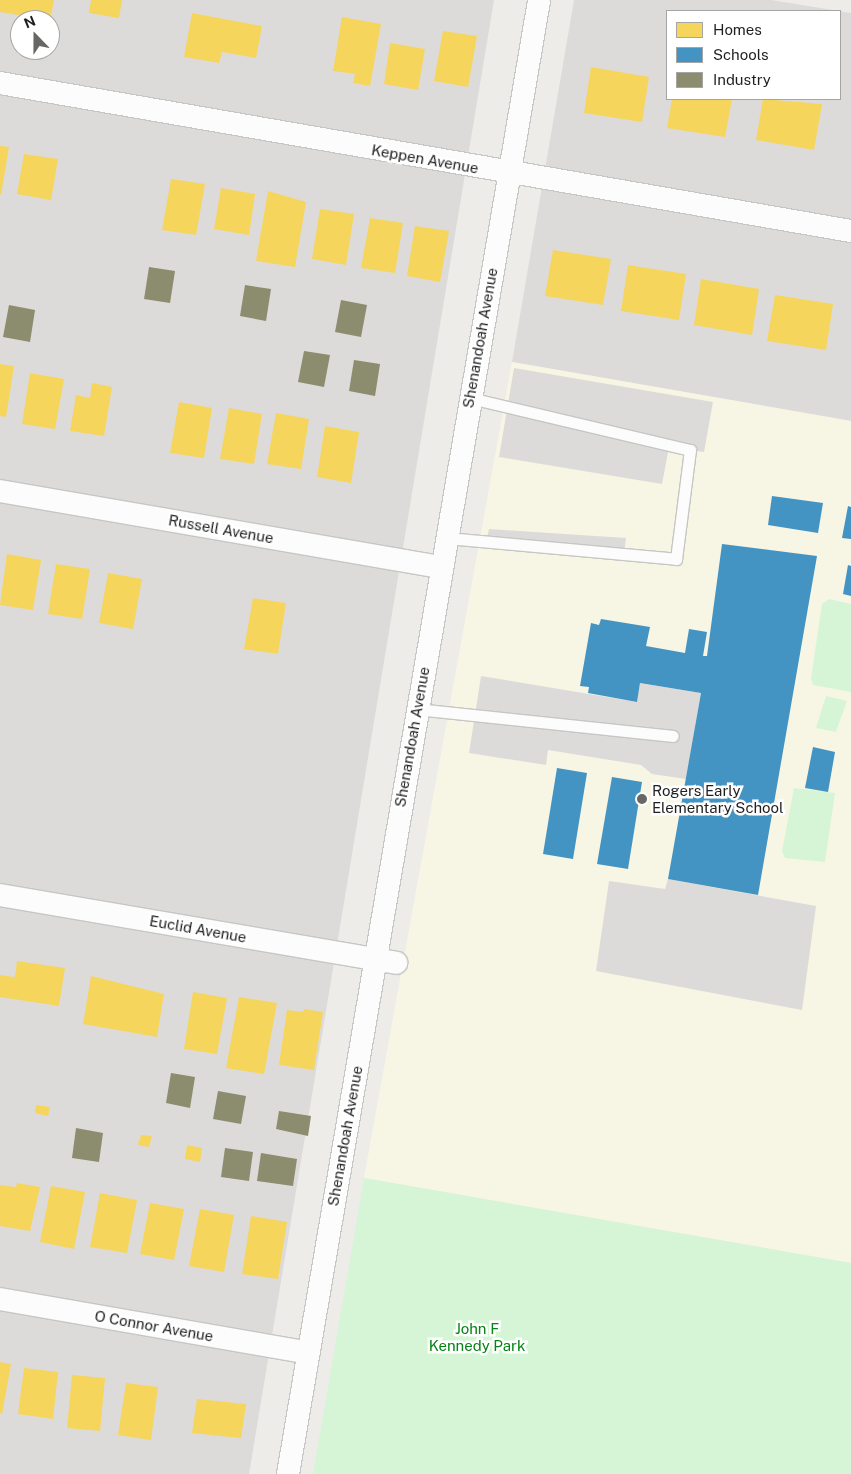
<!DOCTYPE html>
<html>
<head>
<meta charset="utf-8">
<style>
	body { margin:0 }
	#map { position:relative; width:851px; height:1474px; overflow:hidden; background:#eeece8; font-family:"Public Sans",sans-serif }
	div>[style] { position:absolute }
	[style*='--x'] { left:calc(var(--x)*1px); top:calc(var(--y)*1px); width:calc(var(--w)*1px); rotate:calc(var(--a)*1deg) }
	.residential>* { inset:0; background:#dddbd9 }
	.education>* { inset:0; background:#f7f6e4 }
	.religious>* { inset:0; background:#dcdbd9 }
	.park>* { inset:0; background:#d5f5d6 }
	.homes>* { inset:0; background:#f6d55c }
	.schools>* { inset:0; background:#4393c3 }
	.industry>* { inset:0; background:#8c8c6e }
	.roads { filter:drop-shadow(1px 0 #c6c6c4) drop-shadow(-1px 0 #c6c6c4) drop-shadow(0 1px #c6c6c4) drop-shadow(0 -1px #c6c6c4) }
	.lane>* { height:11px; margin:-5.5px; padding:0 5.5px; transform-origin:5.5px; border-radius:5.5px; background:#fcfcfc }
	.street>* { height:22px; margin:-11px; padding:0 11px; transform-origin:11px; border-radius:11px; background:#fcfcfc }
	.dots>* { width:14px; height:14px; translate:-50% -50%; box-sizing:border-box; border:2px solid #fff; border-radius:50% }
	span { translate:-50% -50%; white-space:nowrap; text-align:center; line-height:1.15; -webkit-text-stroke:5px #fff; paint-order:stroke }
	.street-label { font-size:15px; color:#1f1f1f }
	.poi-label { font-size:15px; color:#1f1f1f }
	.left { translate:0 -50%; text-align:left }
	.park-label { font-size:15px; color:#068414 }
	.legend { position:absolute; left:666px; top:10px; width:175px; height:90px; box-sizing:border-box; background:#fff; border:1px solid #a5a5a5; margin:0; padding:6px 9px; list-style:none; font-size:15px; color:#1f1f1f }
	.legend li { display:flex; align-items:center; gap:10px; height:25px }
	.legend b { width:25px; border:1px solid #a5a5a5 }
	.north { position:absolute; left:10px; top:10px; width:50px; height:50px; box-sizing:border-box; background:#fff; border:1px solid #a5a5a5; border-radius:50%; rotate:338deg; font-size:14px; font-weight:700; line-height:20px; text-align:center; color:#1f1f1f }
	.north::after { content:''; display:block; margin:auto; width:18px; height:22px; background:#676765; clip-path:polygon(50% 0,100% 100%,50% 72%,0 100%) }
</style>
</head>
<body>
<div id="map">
	<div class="residential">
		<div style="clip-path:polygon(evenodd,0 0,494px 0,249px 1474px,0 1474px,0 0,20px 20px,50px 20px,50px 50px,20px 50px,20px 20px)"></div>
		<div style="clip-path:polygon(evenodd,574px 0,771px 0,851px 13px,851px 421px,512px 362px,574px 0,667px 11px,840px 11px,840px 99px,667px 99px,667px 11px)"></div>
	</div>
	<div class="education">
		<div style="clip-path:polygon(512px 362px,851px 421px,851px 1263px,364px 1178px)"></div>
	</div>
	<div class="religious">
		<div style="clip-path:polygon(514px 368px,713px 402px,704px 452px,669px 447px,662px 484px,499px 457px)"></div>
		<div style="clip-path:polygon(489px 529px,626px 538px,624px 555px,486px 544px)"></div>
		<div style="clip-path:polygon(481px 676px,637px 702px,640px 683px,701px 693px,686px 779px,652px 774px,641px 765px,548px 750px,546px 765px,469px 753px)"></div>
		<div style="clip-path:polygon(668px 879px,816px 906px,802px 1010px,596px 971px,609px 881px,665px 889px)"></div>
	</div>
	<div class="park">
		<div style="clip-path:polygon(829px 599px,851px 604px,851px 692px,813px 685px,811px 678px,822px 604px)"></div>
		<div style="clip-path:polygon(826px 696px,847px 701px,836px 732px,816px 728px)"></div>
		<div style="clip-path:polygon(794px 788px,835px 793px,825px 862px,785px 858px,782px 851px)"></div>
		<div style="clip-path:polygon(364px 1178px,851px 1263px,851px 1474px,313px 1474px)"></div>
	</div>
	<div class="homes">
		<div style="clip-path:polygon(0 0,54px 0,50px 20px,0 12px)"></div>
		<div style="clip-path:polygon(91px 0,122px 0,119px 18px,89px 13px)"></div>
		<div style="clip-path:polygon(192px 13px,262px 26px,256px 58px,222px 52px,219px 63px,184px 57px)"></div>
		<div style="clip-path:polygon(342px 17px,381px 24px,370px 86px,353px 83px,355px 74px,333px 71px)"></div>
		<div style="clip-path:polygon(443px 31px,477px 36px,468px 87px,434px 81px)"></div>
		<div style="clip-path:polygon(390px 43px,425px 49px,418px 90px,384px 84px)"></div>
		<div style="clip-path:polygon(591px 67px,649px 77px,642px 122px,584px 113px)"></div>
		<div style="clip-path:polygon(672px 99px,732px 99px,725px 137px,667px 128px)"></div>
		<div style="clip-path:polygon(763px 99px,822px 104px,814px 150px,756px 140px)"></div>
		<div style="clip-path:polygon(0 146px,9px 147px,1px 195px,0 194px)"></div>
		<div style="clip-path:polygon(24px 154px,58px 159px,51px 200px,17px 194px)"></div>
		<div style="clip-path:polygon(171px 179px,205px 184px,196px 235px,162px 230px)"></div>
		<div style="clip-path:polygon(221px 188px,255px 194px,249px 235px,214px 229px)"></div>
		<div style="clip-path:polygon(268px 191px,306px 202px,295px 267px,256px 261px)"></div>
		<div style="clip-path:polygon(320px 209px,354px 214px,346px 265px,312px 259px)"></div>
		<div style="clip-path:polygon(370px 218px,403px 223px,395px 273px,361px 268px)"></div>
		<div style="clip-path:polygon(415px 226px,449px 231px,440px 282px,407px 276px)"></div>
		<div style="clip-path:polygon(553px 250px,611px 259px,603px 305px,545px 296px)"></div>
		<div style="clip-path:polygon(628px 265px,686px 274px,679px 320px,621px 311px)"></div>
		<div style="clip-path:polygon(701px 279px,759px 289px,752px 335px,694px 325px)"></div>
		<div style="clip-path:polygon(775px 295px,833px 304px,826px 350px,767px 341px)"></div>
		<div style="clip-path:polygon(0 364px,14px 366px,6px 417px,0 416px)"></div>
		<div style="clip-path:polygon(30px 373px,64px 379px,55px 429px,22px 424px)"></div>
		<div style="clip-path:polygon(92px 383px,112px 387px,104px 436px,70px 431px,76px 395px,90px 398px)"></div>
		<div style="clip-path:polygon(179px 402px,212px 408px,204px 458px,170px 453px)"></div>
		<div style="clip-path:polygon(229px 408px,262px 414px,254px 464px,220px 459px)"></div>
		<div style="clip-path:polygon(276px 413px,309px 419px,301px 469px,267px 464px)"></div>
		<div style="clip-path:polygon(325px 426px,359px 432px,351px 483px,317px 477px)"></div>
		<div style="clip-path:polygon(7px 554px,41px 560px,33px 610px,0 605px)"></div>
		<div style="clip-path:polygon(56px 564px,90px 569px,82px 619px,48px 614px)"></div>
		<div style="clip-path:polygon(108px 573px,142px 579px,133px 629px,99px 623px)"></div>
		<div style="clip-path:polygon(253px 598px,286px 603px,278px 654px,244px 649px)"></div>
		<div style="clip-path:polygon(17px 961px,65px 968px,59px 1006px,0 997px,0 975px,15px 977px)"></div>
		<div style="clip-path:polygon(91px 976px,164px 994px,157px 1037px,83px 1024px)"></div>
		<div style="clip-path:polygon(193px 992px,227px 998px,217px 1054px,184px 1049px)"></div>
		<div style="clip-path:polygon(239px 997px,277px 1003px,264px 1074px,226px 1068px)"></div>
		<div style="clip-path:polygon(304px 1009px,323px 1012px,314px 1070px,279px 1065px,287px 1010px,303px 1012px)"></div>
		<div style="clip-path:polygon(36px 1105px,50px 1107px,48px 1116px,35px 1113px)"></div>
		<div style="clip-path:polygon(141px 1135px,152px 1136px,149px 1147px,138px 1145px)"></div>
		<div style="clip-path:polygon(187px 1145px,202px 1148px,200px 1162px,185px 1159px)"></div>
		<div style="clip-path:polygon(17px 1183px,40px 1187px,30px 1231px,0 1226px,0 1185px,16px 1187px)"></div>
		<div style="clip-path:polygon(51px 1186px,85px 1192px,74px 1249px,40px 1242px)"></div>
		<div style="clip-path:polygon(100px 1193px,137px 1200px,127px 1253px,90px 1247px)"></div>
		<div style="clip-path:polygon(150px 1203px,184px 1209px,174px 1260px,140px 1254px)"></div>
		<div style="clip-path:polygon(200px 1209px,234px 1215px,224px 1272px,189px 1266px)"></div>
		<div style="clip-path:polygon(251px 1216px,287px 1222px,278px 1279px,242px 1274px)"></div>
		<div style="clip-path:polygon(0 1362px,11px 1364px,2px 1414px,0 1413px)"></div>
		<div style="clip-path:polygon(24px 1368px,58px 1372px,53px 1419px,18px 1414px)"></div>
		<div style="clip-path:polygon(72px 1375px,105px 1378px,100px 1431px,67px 1428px)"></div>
		<div style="clip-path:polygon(126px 1383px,158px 1387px,151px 1440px,118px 1435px)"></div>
		<div style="clip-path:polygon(197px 1399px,246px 1404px,241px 1438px,192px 1433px)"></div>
	</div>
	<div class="schools">
		<div style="clip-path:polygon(772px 496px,823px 503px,818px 533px,768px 525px)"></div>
		<div style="clip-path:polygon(848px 506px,851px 507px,851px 539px,842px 538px)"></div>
		<div style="clip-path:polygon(722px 544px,817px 556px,758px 895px,668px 879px,701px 693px,640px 683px,637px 702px,588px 693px,589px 687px,580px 686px,591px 623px,599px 625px,601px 619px,650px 627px,646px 646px,685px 653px,689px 629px,707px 632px,703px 656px,707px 656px)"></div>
		<div style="clip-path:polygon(848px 565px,851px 566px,851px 596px,843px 594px)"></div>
		<div style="clip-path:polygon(813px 747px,835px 752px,828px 792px,805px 788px)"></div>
		<div style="clip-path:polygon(557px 768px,587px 773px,573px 859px,543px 854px)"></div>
		<div style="clip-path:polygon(612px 777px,642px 782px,628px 869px,597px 864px)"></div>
	</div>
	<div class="industry">
		<div style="clip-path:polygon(149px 267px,175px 271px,170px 303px,144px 299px)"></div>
		<div style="clip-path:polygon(245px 285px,271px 289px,266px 321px,240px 316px)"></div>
		<div style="clip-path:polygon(341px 300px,367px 305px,361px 337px,335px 332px)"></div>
		<div style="clip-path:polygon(9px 305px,35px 310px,30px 342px,3px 337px)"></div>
		<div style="clip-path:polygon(304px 351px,330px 355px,324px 387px,298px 382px)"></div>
		<div style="clip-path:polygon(354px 360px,380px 364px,375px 396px,349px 391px)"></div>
		<div style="clip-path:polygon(171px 1073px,195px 1077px,190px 1108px,166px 1103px)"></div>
		<div style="clip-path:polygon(218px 1091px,246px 1096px,241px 1124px,213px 1119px)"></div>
		<div style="clip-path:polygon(279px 1111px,311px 1116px,308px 1136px,276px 1129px)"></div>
		<div style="clip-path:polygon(76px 1128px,103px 1133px,99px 1162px,72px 1158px)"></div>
		<div style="clip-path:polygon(225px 1148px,253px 1152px,249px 1181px,221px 1177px)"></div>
		<div style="clip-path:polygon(261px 1153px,297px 1159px,293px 1186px,257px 1181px)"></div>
	</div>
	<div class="roads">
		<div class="lane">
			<div style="--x:447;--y:538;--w:230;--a:5.2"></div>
			<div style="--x:676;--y:559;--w:110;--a:-82.7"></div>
			<div style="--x:690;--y:450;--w:226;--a:-166.7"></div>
			<div style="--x:417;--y:709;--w:257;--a:6"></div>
		</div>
		<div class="street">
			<div style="--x:0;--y:83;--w:864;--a:9.87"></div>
			<div style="--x:0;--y:491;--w:448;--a:9.8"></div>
			<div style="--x:0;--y:895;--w:402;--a:9.7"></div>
			<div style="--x:0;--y:1299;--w:313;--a:9.9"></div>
			<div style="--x:288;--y:1474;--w:1494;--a:-80.33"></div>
		</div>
	</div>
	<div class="dots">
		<div style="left:642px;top:799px;background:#676765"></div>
	</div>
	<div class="street-label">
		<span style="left:425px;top:159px;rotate:10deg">Keppen Avenue</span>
		<span style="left:480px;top:338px;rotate:-80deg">Shenandoah Avenue</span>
		<span style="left:221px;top:529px;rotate:10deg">Russell Avenue</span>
		<span style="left:412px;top:737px;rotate:-80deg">Shenandoah Avenue</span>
		<span style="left:198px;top:929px;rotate:10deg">Euclid Avenue</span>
		<span style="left:345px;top:1136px;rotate:-80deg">Shenandoah Avenue</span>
		<span style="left:154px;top:1326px;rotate:10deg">O Connor Avenue</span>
	</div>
	<div class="poi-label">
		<span class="left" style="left:652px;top:799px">Rogers Early<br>Elementary School</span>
	</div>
	<div class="park-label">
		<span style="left:477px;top:1337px">John F<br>Kennedy Park</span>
	</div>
	<ul class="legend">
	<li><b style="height:14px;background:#f6d55c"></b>Homes</li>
	<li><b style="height:14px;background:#4393c3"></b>Schools</li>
	<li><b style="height:14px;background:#8c8c6e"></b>Industry</li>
	</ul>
	<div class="north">N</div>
</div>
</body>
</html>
